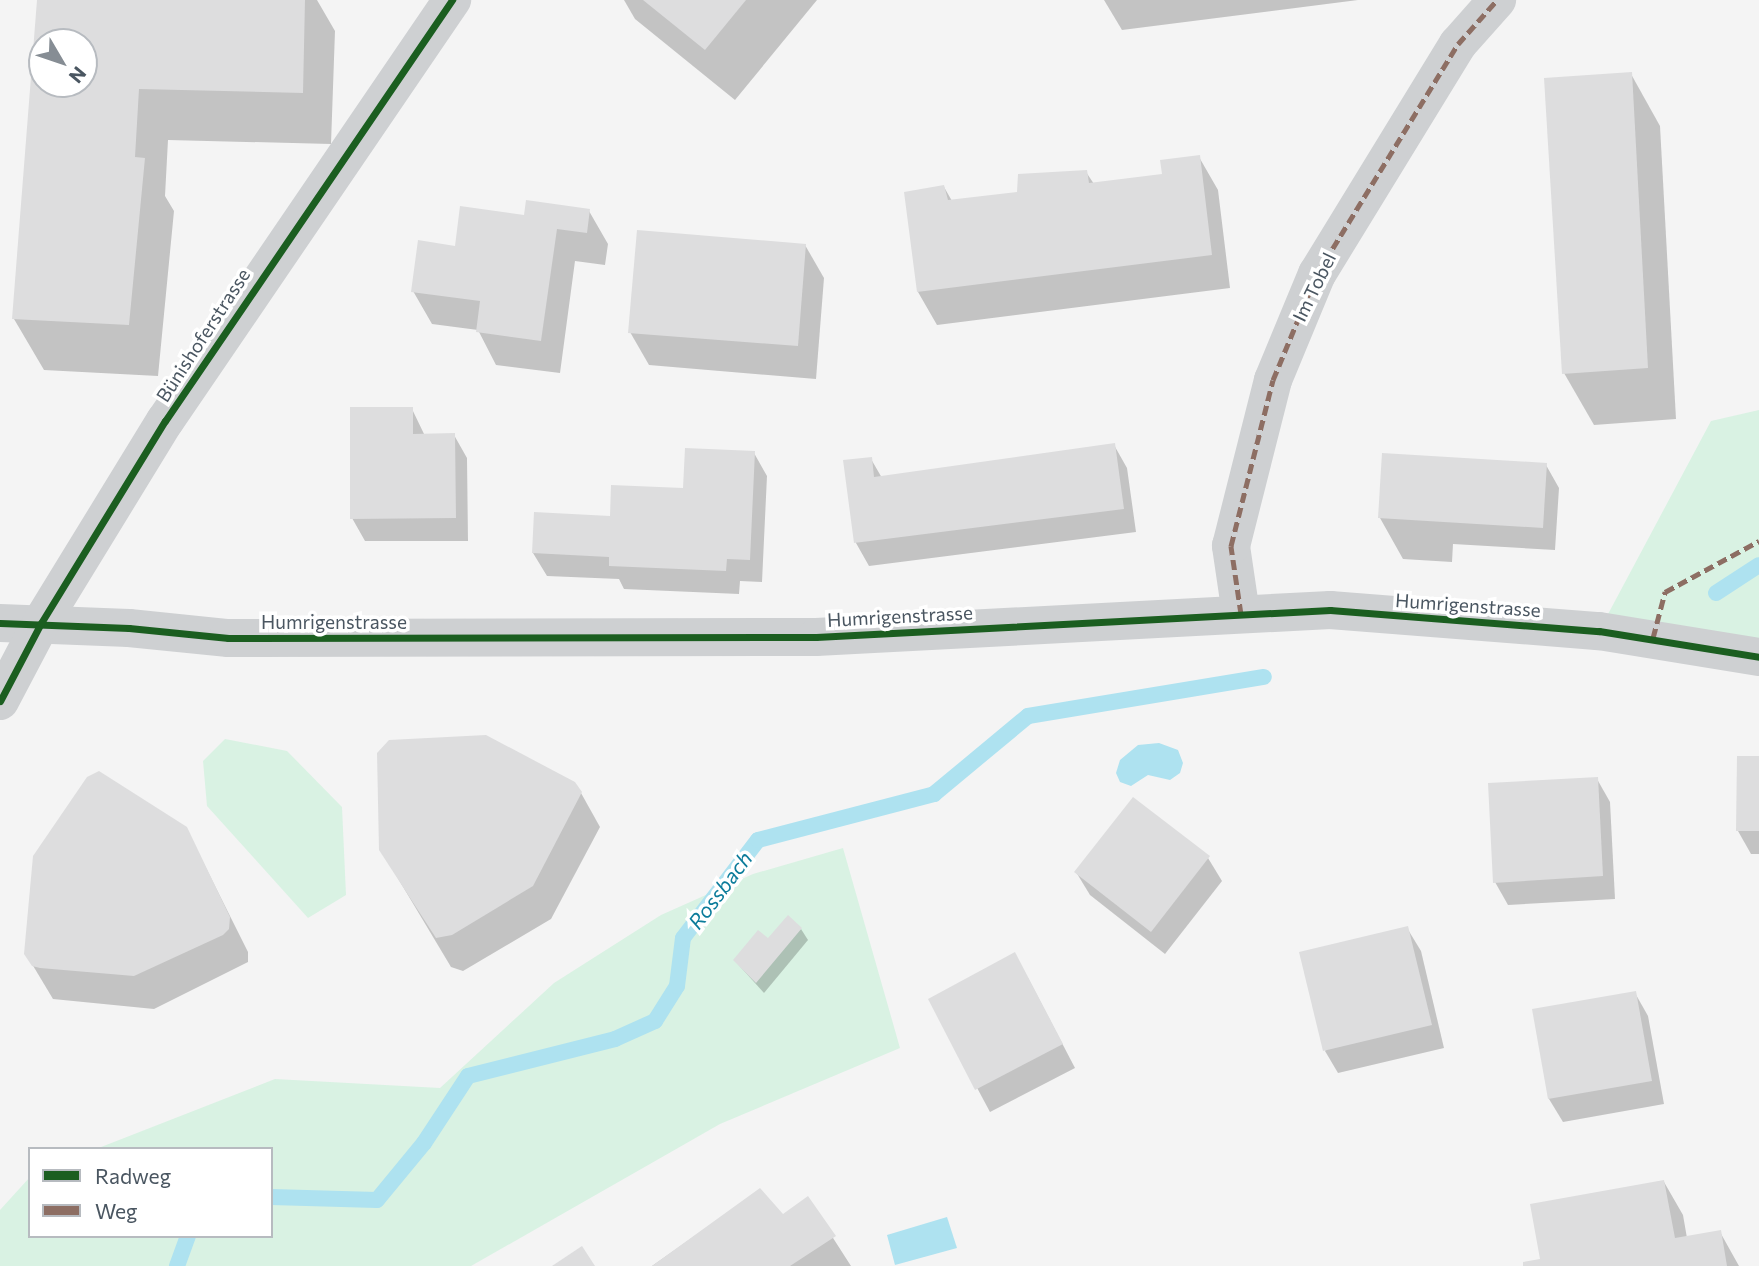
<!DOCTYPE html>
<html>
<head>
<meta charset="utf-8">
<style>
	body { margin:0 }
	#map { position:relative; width:1759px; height:1266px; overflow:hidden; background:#f4f4f4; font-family:Commissioner,sans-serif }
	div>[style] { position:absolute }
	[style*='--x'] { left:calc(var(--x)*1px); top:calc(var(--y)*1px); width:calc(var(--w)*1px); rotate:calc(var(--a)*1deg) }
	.green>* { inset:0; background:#d9f2e3 }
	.water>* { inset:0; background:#aee2f0 }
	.shadow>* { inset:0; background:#0003 }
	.stream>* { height:16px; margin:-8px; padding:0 8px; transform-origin:8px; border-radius:8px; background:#aee2f0 }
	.building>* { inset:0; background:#ddddde }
	.street>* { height:38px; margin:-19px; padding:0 19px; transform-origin:19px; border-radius:19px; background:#ced0d2 }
	.quiet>* { height:5px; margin-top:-2.5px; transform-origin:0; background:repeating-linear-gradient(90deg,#8d6e63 0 10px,transparent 0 15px) }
	.cycleway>* { height:7px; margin:-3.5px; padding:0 3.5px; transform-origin:3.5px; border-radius:3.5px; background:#1b5e20 }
	span { translate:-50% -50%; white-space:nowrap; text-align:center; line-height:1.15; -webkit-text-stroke:7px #fff; paint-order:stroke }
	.street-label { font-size:19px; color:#4a5661 }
	.water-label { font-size:21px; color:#0c7c9b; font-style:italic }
	.legend { position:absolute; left:28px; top:1147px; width:245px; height:91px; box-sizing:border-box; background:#fff; border:2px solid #b7bbc0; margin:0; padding:9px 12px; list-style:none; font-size:21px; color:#4a5661 }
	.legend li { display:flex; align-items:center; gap:14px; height:35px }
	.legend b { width:35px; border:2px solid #b7bbc0 }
	.north { position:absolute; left:28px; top:28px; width:70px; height:70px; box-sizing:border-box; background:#fff; border:2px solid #b7bbc0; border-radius:50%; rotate:129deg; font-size:19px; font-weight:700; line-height:28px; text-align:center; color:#4a5661 }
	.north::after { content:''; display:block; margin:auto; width:24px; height:32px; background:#868d94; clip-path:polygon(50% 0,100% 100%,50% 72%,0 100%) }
</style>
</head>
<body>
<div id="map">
	<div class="green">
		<div style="clip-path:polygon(1759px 410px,1759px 657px,1599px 631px,1711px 421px)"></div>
		<div style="clip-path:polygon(225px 739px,287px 751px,342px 807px,346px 895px,308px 918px,207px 806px,203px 761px)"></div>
		<div style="clip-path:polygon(843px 848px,900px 1048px,720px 1124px,471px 1266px,0 1266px,0 1210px,30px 1177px,30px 1236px,271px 1236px,271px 1149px,96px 1149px,275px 1079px,440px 1088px,554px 983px,661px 915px,753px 874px)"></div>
	</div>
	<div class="water">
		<div style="clip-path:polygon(1159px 743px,1178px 750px,1183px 763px,1180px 773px,1170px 780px,1148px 775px,1131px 786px,1120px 782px,1116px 773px,1120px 760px,1138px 745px)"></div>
		<div style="clip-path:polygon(947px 1217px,957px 1248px,895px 1265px,887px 1235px)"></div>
	</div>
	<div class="shadow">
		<div style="clip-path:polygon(evenodd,39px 0,317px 0,335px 31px,331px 144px,168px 140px,165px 196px,174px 211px,158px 376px,44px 370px,14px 319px,39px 0,42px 42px,84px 42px,84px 84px,42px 84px,42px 42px)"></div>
		<div style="clip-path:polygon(624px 0,817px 0,735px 100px,635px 19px)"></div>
		<div style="clip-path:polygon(1104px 0,1358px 0,1122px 30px)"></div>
		<div style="clip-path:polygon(1631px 74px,1660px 126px,1676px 419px,1594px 425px,1564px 373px)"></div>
		<div style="clip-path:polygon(1199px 157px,1218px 190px,1230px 288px,937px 325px,918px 292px,944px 187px,952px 201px,1019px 193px,1086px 172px,1094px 184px,1164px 176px)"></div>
		<div style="clip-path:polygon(589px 211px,608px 244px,605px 265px,575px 261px,560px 373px,496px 365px,478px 330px,432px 324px,413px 291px,457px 247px,525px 217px)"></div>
		<div style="clip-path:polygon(805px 245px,824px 278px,816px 379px,649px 365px,630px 332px)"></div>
		<div style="clip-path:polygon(412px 409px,425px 436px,454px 435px,467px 458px,468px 541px,365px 541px,352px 518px)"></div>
		<div style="clip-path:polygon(1114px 445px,1127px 468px,1136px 532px,869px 566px,856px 543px,845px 461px,871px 459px,882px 478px)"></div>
		<div style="clip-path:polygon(754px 453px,767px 476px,762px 582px,740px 581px,739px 594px,624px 589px,619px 579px,547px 576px,533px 553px,684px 490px)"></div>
		<div style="clip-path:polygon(1546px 465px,1559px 488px,1555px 550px,1453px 544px,1452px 562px,1403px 559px,1380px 518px)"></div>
		<div style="clip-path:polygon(1759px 758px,1759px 854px,1751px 854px,1738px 831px)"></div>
		<div style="clip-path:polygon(1597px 779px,1610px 802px,1615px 899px,1508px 905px,1495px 882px)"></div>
		<div style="clip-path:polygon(581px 793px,600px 827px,551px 919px,463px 971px,451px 967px,381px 850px)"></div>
		<div style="clip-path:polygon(186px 828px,248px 952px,248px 962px,154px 1009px,53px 999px,26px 954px)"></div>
		<div style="clip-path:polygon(1208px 858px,1222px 881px,1165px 954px,1090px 895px,1076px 872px)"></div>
		<div style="clip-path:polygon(1407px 928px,1421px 951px,1444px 1048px,1338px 1073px,1325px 1051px)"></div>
		<div style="clip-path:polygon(801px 929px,808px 940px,764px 993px,735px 961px)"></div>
		<div style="clip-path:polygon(1028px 978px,1075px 1068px,990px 1112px,930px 1000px)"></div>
		<div style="clip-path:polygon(1635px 993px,1648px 1016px,1664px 1104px,1563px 1122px,1549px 1099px,1534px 1011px)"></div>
		<div style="clip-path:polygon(1664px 1182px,1683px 1215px,1687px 1238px,1720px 1232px,1739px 1266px,1525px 1266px,1542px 1261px)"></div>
		<div style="clip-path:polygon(760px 1190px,783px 1217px,808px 1199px,851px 1266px,652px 1266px)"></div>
	</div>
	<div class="stream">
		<div style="--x:1716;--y:593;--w:51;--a:-33.1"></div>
		<div style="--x:271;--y:1197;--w:106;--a:1.6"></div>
		<div style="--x:377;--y:1200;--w:74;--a:-50.5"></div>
		<div style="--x:424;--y:1143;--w:80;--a:-56.7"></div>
		<div style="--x:468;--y:1076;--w:152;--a:-14.1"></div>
		<div style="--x:615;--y:1039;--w:44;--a:-24.2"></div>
		<div style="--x:655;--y:1021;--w:41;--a:-57.8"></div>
		<div style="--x:677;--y:986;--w:48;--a:-82.9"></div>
		<div style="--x:683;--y:938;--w:123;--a:-52.6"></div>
		<div style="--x:758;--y:840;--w:182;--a:-14.6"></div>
		<div style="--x:934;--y:794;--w:122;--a:-39.7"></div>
		<div style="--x:1028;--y:716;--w:239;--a:-9.4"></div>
		<div style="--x:177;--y:1266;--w:32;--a:-70"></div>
	</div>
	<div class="building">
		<div style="clip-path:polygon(evenodd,37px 0,305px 0,303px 93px,139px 89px,135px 157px,145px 158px,129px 325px,12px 319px,37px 0,42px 42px,84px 42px,84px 84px,42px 84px,42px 42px)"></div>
		<div style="clip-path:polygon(643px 0,746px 0,705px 50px)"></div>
		<div style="clip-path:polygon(1632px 72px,1648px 368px,1562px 374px,1544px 78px)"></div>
		<div style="clip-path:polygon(1200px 155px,1212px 255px,917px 292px,904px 192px,944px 185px,948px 200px,1017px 192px,1018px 174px,1087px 170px,1089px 183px,1162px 174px,1160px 160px)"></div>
		<div style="clip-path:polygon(526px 200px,590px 209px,587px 233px,557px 229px,541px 341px,476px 332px,480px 301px,411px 292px,418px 240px,455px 246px,460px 206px,524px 215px)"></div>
		<div style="clip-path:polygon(637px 230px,806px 244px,798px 346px,628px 333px)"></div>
		<div style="clip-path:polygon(350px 407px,413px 407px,413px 434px,455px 433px,456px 518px,350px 519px)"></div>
		<div style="clip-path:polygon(1115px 443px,1124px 509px,854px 543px,843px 460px,872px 457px,874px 477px)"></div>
		<div style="clip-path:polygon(685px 448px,755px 451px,750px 560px,727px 559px,726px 571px,609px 566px,609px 557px,532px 553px,534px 512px,610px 516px,611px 485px,683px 488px)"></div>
		<div style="clip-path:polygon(1382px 453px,1547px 463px,1543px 528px,1378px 518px)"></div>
		<div style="clip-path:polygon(486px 735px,575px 782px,582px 792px,533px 886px,452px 935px,436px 938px,379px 850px,377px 753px,389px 740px)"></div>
		<div style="clip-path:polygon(1737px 756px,1759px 756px,1759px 831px,1736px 831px)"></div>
		<div style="clip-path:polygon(99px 771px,187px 827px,230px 917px,229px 929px,223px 935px,134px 976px,40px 968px,32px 966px,24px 954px,33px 856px,87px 777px)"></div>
		<div style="clip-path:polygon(1598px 777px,1603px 876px,1493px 883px,1488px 783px)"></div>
		<div style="clip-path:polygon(1133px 797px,1210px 856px,1151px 932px,1074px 872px)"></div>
		<div style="clip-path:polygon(788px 915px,802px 928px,756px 983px,733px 960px,758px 930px,768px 938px)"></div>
		<div style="clip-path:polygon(1408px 926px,1432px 1025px,1323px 1051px,1299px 952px)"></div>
		<div style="clip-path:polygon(1015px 952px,1063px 1044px,975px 1090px,928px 999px)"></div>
		<div style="clip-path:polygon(1636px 991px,1652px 1081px,1548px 1099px,1532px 1009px)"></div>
		<div style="clip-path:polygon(1664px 1180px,1675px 1238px,1721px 1230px,1727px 1266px,1523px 1266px,1523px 1262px,1540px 1259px,1530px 1204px)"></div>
		<div style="clip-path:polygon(760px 1188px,783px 1214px,808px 1196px,836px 1236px,790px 1266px,652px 1266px)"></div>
		<div style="clip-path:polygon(582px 1246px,595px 1266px,552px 1266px)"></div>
	</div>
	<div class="street">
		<div style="--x:1241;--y:614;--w:69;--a:-98.4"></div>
		<div style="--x:1231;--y:546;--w:171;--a:-75.8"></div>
		<div style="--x:1273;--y:380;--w:115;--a:-67.5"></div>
		<div style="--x:1317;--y:274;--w:270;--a:-58.5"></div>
		<div style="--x:1458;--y:44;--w:59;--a:-48.4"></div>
		<div style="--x:0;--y:623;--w:129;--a:2.2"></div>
		<div style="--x:129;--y:628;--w:100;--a:5.8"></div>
		<div style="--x:228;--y:638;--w:588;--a:-0.1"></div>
		<div style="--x:816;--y:637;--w:515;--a:-3.01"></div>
		<div style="--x:1330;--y:610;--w:270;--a:4.5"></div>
		<div style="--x:1599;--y:631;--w:162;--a:9.2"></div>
		<div style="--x:0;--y:701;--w:88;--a:-62.3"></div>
		<div style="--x:41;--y:623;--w:237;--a:-58.5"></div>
		<div style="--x:165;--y:421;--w:510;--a:-55.72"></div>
	</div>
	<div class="quiet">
		<div style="--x:1241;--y:614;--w:69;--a:-98.4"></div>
		<div style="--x:1231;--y:546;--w:171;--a:-75.8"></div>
		<div style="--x:1273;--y:380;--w:115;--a:-67.5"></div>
		<div style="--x:1317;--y:274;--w:270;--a:-58.5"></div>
		<div style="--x:1458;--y:44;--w:59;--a:-48.4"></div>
		<div style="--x:1653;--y:638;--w:48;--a:-75.4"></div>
		<div style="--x:1665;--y:592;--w:107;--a:-28.5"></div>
	</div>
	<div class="cycleway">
		<div style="--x:0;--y:623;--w:129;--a:2.2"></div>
		<div style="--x:129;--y:628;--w:100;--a:5.8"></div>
		<div style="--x:228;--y:638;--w:588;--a:-0.1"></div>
		<div style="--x:816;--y:637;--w:515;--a:-3.01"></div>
		<div style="--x:1330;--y:610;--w:270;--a:4.5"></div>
		<div style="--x:1599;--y:631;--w:162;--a:9.2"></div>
		<div style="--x:0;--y:701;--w:88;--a:-62.3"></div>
		<div style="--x:41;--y:623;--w:237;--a:-58.5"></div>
		<div style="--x:165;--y:421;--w:510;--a:-55.72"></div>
	</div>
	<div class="street-label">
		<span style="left:1314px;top:287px;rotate:-64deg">Im Tobel</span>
		<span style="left:203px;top:335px;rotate:-57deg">Bünishoferstrasse</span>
		<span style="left:1468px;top:605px;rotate:4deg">Humrigenstrasse</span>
		<span style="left:900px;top:616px;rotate:-3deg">Humrigenstrasse</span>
		<span style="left:334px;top:622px">Humrigenstrasse</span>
	</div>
	<div class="water-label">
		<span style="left:720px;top:890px;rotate:-53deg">Rossbach</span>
	</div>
	<ul class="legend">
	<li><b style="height:9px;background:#1b5e20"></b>Radweg</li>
	<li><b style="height:9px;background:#8d6e63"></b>Weg</li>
	</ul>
	<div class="north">N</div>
</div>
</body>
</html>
